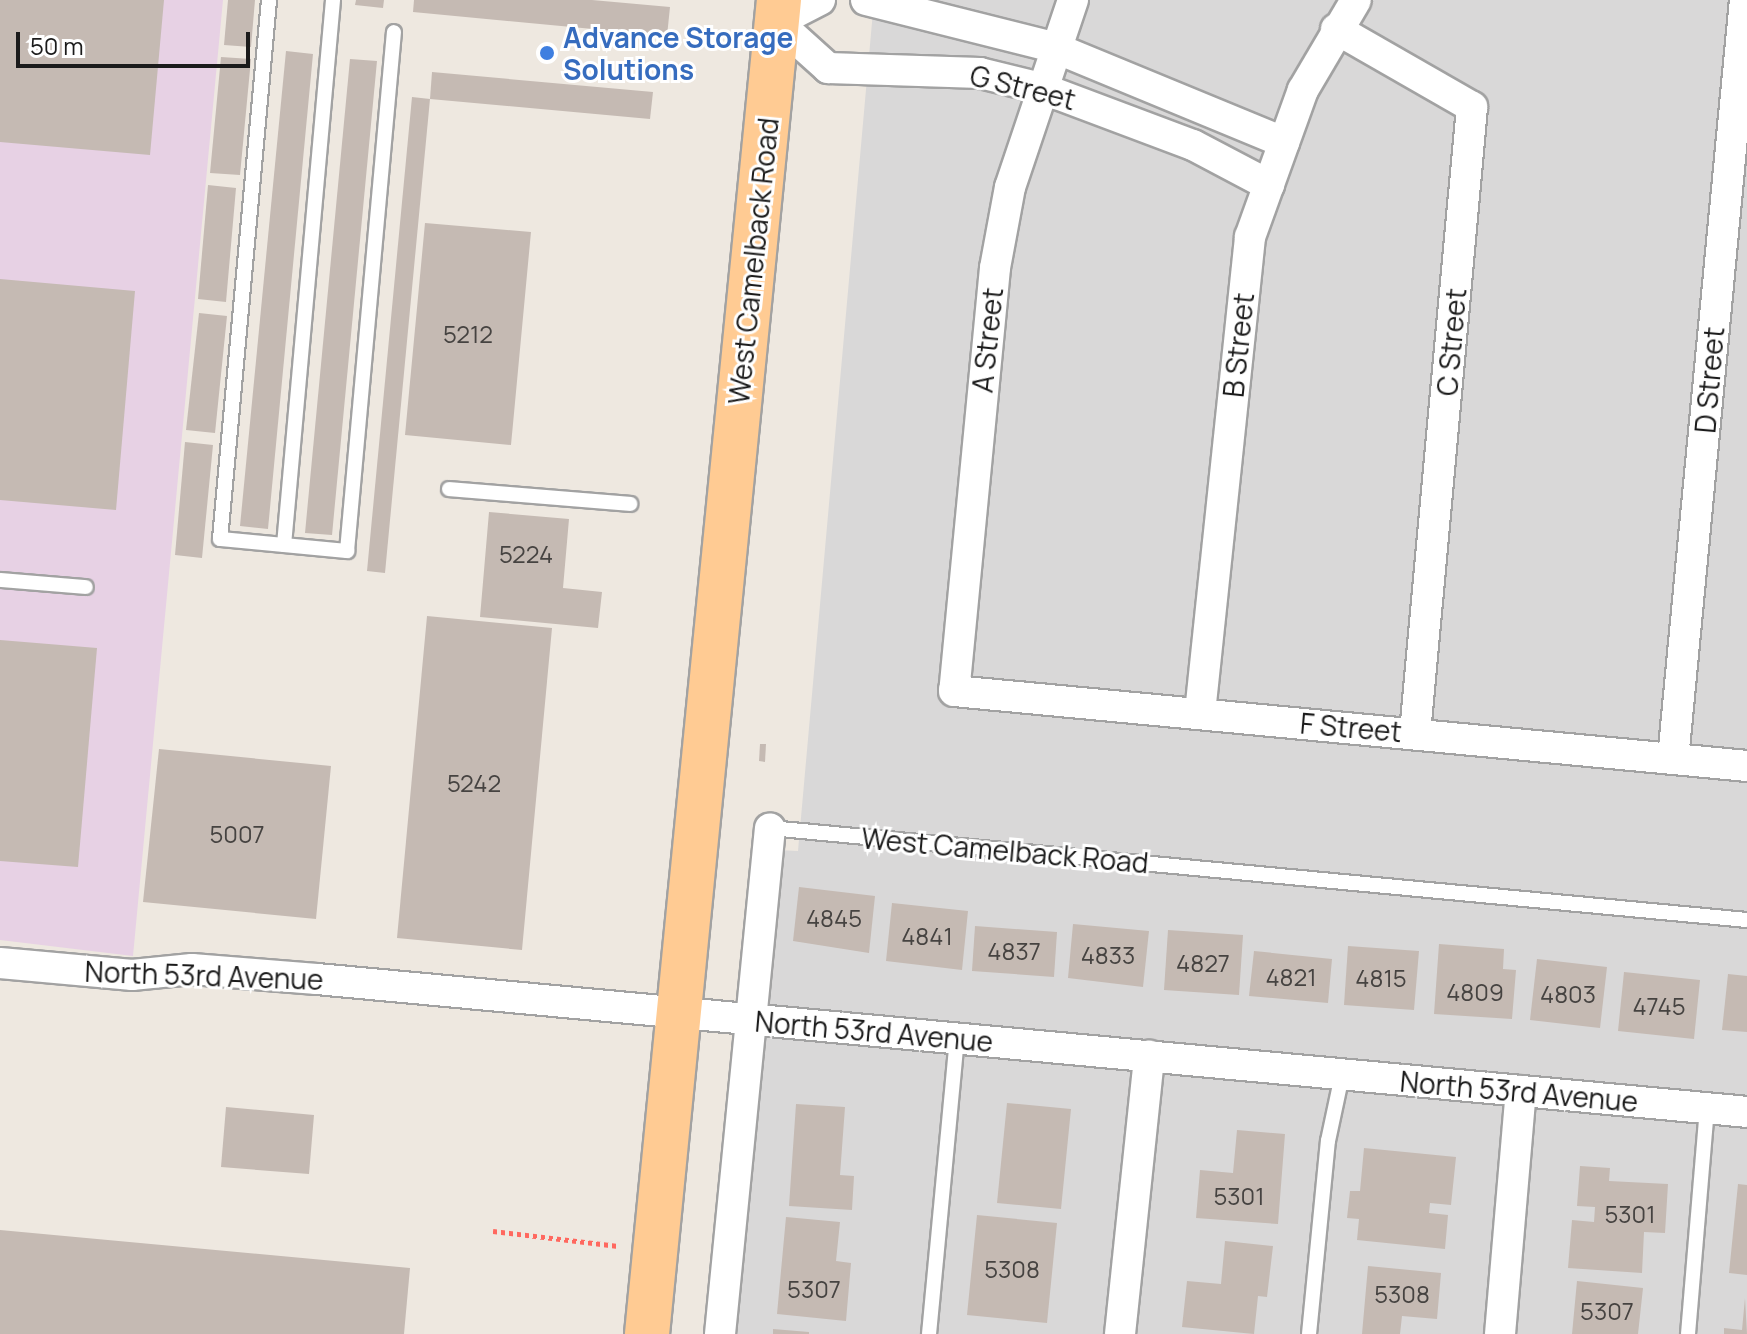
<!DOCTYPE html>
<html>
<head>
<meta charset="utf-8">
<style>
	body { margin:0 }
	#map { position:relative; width:1747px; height:1334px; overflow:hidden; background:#eee8e0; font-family:Manrope,sans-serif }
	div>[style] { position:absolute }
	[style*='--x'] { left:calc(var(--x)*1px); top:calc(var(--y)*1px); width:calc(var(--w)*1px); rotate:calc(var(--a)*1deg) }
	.residential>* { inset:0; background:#d9d8d8 }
	.industrial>* { inset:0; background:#e7d1e4 }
	.building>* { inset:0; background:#c5bab3 }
	.path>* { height:5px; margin-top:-2.5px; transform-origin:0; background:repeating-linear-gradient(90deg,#ff685f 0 4px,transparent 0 8px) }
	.roads { filter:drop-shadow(2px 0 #a2a2a2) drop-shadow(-2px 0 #a2a2a2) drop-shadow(0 2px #a2a2a2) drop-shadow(0 -2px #a2a2a2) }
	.lane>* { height:14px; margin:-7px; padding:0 7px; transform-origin:7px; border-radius:7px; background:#fff }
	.street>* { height:30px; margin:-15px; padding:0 15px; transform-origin:15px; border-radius:15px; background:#fff }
	.primary>* { height:44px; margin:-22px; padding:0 22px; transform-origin:22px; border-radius:22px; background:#ffcb93 }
	.dots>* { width:22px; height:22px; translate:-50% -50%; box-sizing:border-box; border:4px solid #fff; border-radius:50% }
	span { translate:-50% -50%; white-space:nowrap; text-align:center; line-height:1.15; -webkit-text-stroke:6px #fff; paint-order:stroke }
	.number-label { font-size:24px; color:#464341 }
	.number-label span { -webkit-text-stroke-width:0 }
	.shop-label { font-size:28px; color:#366cbe; font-weight:700 }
	.left { translate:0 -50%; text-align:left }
	.street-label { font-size:28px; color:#1b1b1b }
	.scale { position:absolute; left:16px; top:32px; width:234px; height:36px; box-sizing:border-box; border:4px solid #1b1b1b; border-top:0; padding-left:10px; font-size:24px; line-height:28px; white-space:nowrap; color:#1b1b1b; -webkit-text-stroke:6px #fff; paint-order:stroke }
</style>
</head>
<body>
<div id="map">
	<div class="residential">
		<div style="clip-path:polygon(874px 0,1747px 0,1747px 1334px,731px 1334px,777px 850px,798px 851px)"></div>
	</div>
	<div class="industrial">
		<div style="clip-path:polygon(0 0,223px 0,133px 956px,0 940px)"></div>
	</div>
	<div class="building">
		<div style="clip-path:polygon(0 0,164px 0,150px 155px,0 142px)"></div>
		<div style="clip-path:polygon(228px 0,255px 0,251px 47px,224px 45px)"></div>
		<div style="clip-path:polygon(356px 0,384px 0,383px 8px,355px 5px)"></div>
		<div style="clip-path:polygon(414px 0,592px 0,670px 7px,667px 36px,413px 12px)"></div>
		<div style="clip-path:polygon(286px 51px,313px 54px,268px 529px,240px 526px)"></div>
		<div style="clip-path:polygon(221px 57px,251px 59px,240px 175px,210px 173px)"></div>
		<div style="clip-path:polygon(350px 59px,377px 61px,332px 535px,305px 533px)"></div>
		<div style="clip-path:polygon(432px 72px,653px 92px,650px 119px,430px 99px)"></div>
		<div style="clip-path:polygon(412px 97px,430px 99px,385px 573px,367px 571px)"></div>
		<div style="clip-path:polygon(208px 185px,236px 188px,226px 302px,198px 299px)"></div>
		<div style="clip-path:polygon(425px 223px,531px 232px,511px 445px,405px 435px)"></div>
		<div style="clip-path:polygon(0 279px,135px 291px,116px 510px,0 500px)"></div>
		<div style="clip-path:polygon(199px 313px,227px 316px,215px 433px,186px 430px)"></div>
		<div style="clip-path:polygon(185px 442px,213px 445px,202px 558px,175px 555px)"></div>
		<div style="clip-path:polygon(489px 512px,569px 519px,563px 588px,602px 592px,598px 628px,480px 617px)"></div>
		<div style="clip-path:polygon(427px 616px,552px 628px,522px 950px,397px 938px)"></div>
		<div style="clip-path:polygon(0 640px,97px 648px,78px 867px,0 861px)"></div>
		<div style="clip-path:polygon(760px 744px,766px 744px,765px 762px,759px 761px)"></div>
		<div style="clip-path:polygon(159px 749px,331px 766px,316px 919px,143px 902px)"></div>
		<div style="clip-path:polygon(799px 887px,875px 896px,869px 953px,793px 941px)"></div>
		<div style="clip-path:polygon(892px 903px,968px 911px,962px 970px,886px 961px)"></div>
		<div style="clip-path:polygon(1073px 924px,1149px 931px,1143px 987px,1068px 978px)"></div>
		<div style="clip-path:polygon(975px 926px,1057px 932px,1054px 977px,972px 971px)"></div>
		<div style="clip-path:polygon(1168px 930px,1243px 935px,1239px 995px,1164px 990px)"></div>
		<div style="clip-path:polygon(1439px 944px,1504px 949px,1503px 969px,1516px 970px,1512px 1019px,1434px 1014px)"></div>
		<div style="clip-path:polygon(1348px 946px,1419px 951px,1414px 1010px,1344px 1005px)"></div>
		<div style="clip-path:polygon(1254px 951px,1332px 959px,1328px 1003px,1249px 996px)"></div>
		<div style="clip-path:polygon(1537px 959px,1607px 967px,1600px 1028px,1530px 1020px)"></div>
		<div style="clip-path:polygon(1624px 972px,1700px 980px,1694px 1039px,1618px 1031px)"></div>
		<div style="clip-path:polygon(1728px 974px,1747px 976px,1747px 1032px,1722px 1030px)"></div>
		<div style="clip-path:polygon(1007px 1103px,1071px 1109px,1061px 1209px,997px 1203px)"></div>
		<div style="clip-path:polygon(796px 1104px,845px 1107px,840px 1175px,854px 1176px,852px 1210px,789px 1206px)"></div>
		<div style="clip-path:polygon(226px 1107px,314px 1115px,309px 1174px,221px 1167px)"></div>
		<div style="clip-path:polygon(1237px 1130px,1285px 1134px,1278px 1224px,1196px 1218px,1200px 1170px,1233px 1173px)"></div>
		<div style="clip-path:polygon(1364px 1148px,1456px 1157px,1451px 1205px,1430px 1203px,1429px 1213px,1448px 1215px,1445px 1249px,1357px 1240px,1359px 1219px,1347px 1218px,1350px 1191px,1360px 1191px)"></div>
		<div style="clip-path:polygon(1580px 1166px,1610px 1168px,1609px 1181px,1668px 1184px,1665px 1233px,1644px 1232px,1642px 1273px,1568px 1268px,1572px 1220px,1594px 1222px,1595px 1207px,1577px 1206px)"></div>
		<div style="clip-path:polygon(1738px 1184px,1747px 1185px,1747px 1275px,1729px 1273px)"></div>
		<div style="clip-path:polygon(977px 1215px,1057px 1223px,1047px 1323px,967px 1315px)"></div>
		<div style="clip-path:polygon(786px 1217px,840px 1222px,836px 1261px,851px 1263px,846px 1321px,777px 1314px)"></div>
		<div style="clip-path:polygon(0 1230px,410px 1268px,404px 1334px,0 1334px)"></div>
		<div style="clip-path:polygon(1225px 1241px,1273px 1246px,1267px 1297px,1258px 1296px,1254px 1334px,1182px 1327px,1187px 1281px,1221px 1284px)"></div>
		<div style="clip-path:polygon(1368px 1266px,1441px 1273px,1437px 1319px,1402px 1316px,1400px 1334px,1362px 1334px)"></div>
		<div style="clip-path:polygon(1577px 1281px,1643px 1288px,1638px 1334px,1572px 1334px)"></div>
		<div style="clip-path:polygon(1745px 1298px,1747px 1334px,1724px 1334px,1724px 1328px,1742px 1330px)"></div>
		<div style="clip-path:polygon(773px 1329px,809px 1332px,809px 1334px,773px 1334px)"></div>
	</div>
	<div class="path">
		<div style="--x:493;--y:1231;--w:126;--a:6.8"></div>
	</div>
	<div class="roads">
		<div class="lane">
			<div style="--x:269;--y:0;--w:541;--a:95.19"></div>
			<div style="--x:220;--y:539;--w:128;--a:5.4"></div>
			<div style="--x:347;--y:551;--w:521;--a:-84.83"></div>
			<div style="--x:449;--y:489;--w:182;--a:4.7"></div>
			<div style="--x:284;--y:545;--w:547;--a:-84.86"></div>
			<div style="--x:0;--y:580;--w:86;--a:4.7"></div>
			<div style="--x:770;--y:828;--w:981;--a:5.38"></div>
			<div style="--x:929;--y:1334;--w:296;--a:-84.6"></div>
			<div style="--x:1309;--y:1334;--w:194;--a:-84.4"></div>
			<div style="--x:1328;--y:1141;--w:67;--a:-78"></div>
			<div style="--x:1688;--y:1334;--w:227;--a:-85.2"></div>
		</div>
		<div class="street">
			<div style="--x:820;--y:0;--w:48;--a:152.9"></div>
			<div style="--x:777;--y:22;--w:69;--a:42"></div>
			<div style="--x:828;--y:68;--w:152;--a:1.9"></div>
			<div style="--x:980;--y:73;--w:63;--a:13.8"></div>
			<div style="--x:1041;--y:88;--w:162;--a:20.6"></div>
			<div style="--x:1193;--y:145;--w:86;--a:27.8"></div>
			<div style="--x:866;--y:0;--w:193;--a:14.1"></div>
			<div style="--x:1053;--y:47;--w:250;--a:22.4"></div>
			<div style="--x:1073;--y:0;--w:197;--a:108.6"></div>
			<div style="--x:1010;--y:187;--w:82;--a:100.5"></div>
			<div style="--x:995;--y:268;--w:425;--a:95.5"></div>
			<div style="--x:954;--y:691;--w:797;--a:5.4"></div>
			<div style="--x:1336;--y:29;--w:157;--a:29.8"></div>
			<div style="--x:1472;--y:107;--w:629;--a:95.2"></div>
			<div style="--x:1200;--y:713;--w:479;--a:-84"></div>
			<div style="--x:1250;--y:237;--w:156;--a:-70.2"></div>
			<div style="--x:1303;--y:90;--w:104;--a:-59.5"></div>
			<div style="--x:1673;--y:759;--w:762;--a:-84.58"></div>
			<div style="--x:0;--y:963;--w:133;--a:5.2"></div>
			<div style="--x:132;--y:975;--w:60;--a:-5.7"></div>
			<div style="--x:192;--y:969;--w:125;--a:4.6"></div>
			<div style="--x:317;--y:979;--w:1436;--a:5.31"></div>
			<div style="--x:720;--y:1334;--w:508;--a:-84.36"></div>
			<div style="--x:1120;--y:1334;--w:280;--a:-84"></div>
			<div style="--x:1500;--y:1334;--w:244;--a:-85.1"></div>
		</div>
		<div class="primary">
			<div style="--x:647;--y:1334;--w:1341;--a:-84.35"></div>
		</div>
	</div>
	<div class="dots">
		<div style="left:547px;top:53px;background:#3f7fe0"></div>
	</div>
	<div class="number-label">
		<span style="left:468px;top:334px">5212</span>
		<span style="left:526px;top:554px">5224</span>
		<span style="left:474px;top:783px">5242</span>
		<span style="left:237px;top:834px">5007</span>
		<span style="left:834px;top:918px">4845</span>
		<span style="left:927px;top:936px">4841</span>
		<span style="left:1014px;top:951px">4837</span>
		<span style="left:1108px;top:955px">4833</span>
		<span style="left:1203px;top:963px">4827</span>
		<span style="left:1291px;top:977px">4821</span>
		<span style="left:1381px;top:978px">4815</span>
		<span style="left:1475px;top:992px">4809</span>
		<span style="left:1568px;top:994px">4803</span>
		<span style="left:1659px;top:1006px">4745</span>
		<span style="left:1239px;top:1196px">5301</span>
		<span style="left:1630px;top:1214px">5301</span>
		<span style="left:1012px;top:1269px">5308</span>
		<span style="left:814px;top:1289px">5307</span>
		<span style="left:1402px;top:1294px">5308</span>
		<span style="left:1607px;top:1311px">5307</span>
	</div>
	<div class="shop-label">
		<span class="left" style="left:563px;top:53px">Advance Storage<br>Solutions</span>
	</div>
	<div class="street-label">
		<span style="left:1023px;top:87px;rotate:14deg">G Street</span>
		<span style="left:753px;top:261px;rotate:-84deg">West Camelback Road</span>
		<span style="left:987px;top:340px;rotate:-84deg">A Street</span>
		<span style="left:1451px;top:342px;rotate:-85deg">C Street</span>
		<span style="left:1238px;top:345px;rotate:-84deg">B Street</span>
		<span style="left:1709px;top:380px;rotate:-85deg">D Street</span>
		<span style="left:1351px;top:727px;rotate:5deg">F Street</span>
		<span style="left:1005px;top:850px;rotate:5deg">West Camelback Road</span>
		<span style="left:204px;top:975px;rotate:2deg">North 53rd Avenue</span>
		<span style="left:874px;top:1031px;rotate:5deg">North 53rd Avenue</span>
		<span style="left:1519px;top:1091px;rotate:5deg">North 53rd Avenue</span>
	</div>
	<div class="scale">50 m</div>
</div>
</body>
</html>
